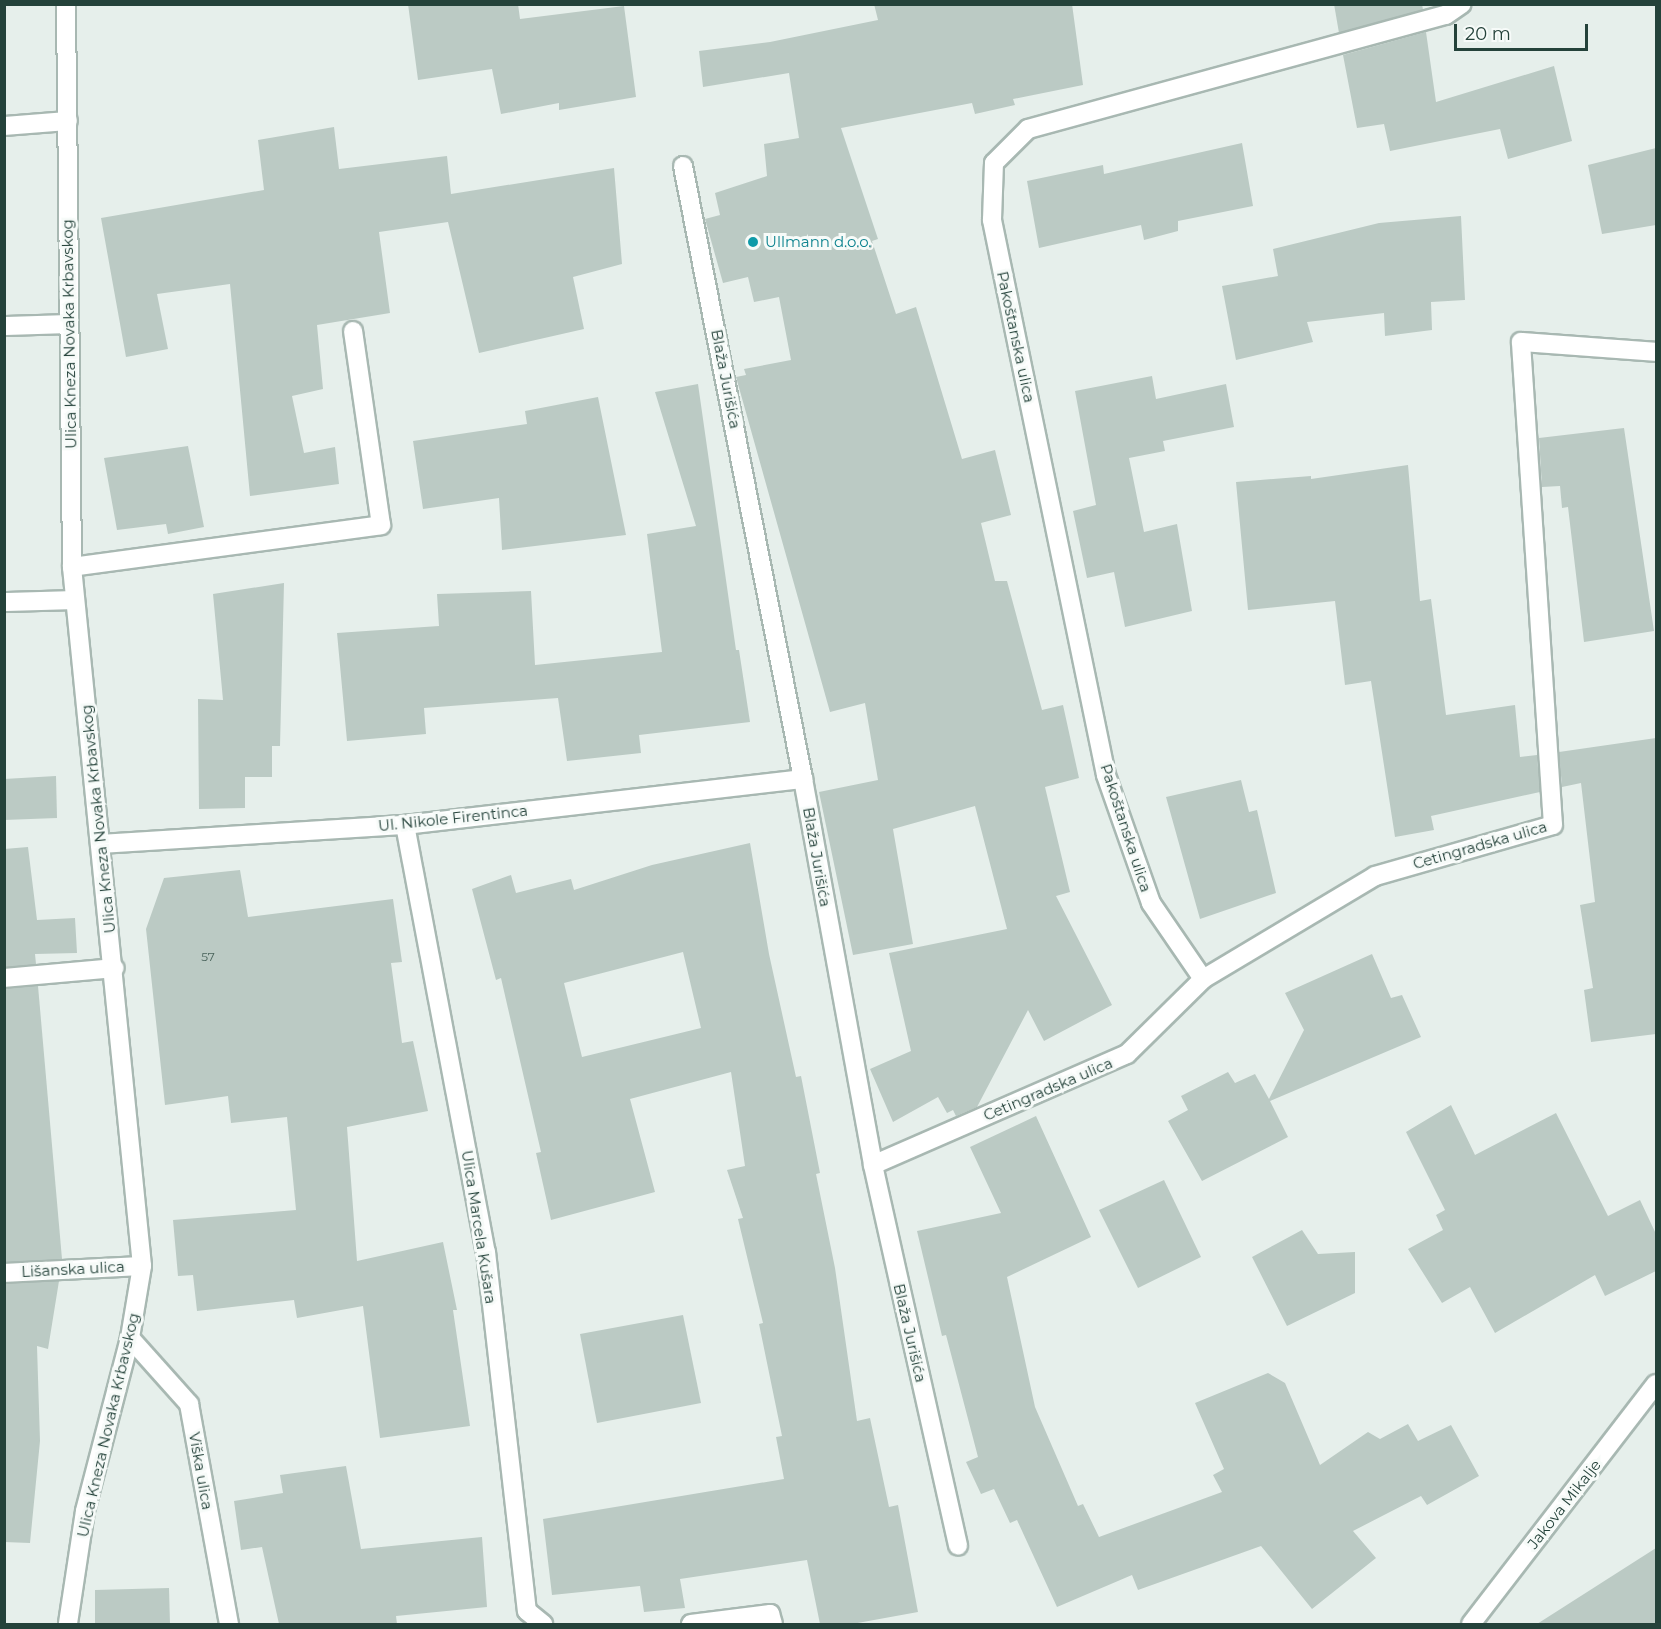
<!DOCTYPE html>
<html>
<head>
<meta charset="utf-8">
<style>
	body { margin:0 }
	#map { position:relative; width:1661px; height:1629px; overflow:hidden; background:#e6efeb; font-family:Montserrat,sans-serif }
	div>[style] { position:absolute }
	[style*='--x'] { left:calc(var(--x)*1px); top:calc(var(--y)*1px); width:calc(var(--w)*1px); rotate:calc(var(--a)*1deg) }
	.building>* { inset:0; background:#bbcac4 }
	.roads { filter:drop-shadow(2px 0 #a8b8b2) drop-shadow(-2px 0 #a8b8b2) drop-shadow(0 2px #a8b8b2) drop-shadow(0 -2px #a8b8b2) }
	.minor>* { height:18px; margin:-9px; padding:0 9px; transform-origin:9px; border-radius:9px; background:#fff }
	.dots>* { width:16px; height:16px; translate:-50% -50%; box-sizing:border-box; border:3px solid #f7fbf9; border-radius:50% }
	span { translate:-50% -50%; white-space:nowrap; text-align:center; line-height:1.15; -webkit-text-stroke:6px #f7fbf9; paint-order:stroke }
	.number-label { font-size:12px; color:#4a645c }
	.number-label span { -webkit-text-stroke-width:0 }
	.culture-label { font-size:15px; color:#0d838f }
	.left { translate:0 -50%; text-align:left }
	.street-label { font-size:15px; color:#24423a }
	.frame { position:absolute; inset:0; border:6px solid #24423a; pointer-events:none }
	.scale { position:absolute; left:1454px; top:24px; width:134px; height:27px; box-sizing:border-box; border:3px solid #24423a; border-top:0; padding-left:8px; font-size:18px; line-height:21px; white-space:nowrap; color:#24423a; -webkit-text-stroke:4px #f7fbf9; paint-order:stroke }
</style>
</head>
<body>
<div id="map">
	<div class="building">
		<div style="clip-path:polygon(408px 4px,518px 4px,520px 19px,624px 6px,636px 97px,559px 110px,559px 103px,501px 114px,492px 69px,418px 80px)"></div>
		<div style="clip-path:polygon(874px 4px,1072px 4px,1083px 85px,1013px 99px,1015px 105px,975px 114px,972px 103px,841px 128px,878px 239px,872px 241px,896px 314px,916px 307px,962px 459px,995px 450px,1011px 515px,981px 523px,995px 581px,1007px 581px,1042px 710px,1063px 705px,1079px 778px,1045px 787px,1070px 892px,1056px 896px,1112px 1005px,1044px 1041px,1028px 1010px,977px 1107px,956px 1116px,953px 1110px,947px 1113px,938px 1097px,893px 1122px,870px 1069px,911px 1051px,889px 953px,1007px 929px,975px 806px,893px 829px,913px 944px,853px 955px,819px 792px,878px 780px,865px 703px,830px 712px,736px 377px,746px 375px,744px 369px,791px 360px,779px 297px,754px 302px,748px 277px,723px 283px,705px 219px,720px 215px,715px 193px,767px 176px,764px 144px,799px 138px,789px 73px,703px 87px,699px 51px,770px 42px,878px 20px)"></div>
		<div style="clip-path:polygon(1334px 4px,1422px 4px,1423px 10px,1339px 33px)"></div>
		<div style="clip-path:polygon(1426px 32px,1436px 102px,1554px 66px,1572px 141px,1508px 159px,1500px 129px,1390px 151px,1384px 124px,1357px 128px,1343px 55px)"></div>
		<div style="clip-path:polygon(334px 127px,339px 169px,447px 156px,451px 194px,614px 168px,622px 264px,573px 277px,584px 329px,479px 353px,448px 222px,379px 232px,390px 313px,317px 325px,323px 389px,292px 396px,304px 453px,335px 447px,339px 484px,250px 496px,230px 284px,157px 294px,168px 349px,126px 357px,101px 218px,264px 190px,258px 140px)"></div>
		<div style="clip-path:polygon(1242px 143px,1253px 206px,1178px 221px,1178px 231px,1144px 240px,1141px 225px,1039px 248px,1027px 181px,1103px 165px,1104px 174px)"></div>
		<div style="clip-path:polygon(1656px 148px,1656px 225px,1602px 234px,1588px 165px)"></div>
		<div style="clip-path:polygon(1461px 216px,1465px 300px,1431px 302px,1432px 330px,1385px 336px,1384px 313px,1307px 322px,1313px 342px,1236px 360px,1222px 286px,1278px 276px,1273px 249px,1379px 223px)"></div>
		<div style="clip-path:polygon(1152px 376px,1156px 399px,1226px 384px,1234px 427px,1163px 441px,1165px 451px,1129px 458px,1144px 532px,1177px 524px,1192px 611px,1125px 627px,1114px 572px,1087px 578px,1073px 511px,1096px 505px,1075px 391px)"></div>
		<div style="clip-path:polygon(698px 384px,736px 650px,739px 650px,750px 722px,639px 735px,641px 753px,567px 761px,558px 698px,424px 708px,426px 734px,347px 741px,337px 633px,439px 626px,437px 594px,531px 591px,535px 665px,662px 652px,647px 534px,696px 526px,655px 392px)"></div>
		<div style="clip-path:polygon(598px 397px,626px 535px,502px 550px,499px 498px,423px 509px,413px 441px,527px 424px,525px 411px)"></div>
		<div style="clip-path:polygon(1624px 428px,1654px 631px,1584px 642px,1568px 507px,1562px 508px,1560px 486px,1542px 487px,1539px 438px)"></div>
		<div style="clip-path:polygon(188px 446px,204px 527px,168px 534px,166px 524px,117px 530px,104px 458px)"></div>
		<div style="clip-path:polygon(1408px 465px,1420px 601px,1431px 599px,1446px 715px,1515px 705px,1520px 757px,1537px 755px,1540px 792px,1431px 816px,1434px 830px,1395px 837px,1371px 681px,1345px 685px,1335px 601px,1248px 610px,1236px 482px,1311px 476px,1311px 479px)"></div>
		<div style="clip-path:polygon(284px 583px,280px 746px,272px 746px,272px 777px,245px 777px,245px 808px,199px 809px,198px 699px,223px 700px,213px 594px)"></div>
		<div style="clip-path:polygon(1656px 738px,1656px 1034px,1591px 1042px,1584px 990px,1593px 988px,1580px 905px,1595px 902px,1581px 783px,1562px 787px,1559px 752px)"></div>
		<div style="clip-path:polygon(56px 776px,57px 818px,4px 820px,4px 779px)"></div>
		<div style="clip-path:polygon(1241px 780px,1249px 812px,1257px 810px,1276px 893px,1200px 919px,1166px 797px)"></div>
		<div style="clip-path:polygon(evenodd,750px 843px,769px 954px,796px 1077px,801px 1076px,820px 1173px,816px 1174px,835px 1268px,857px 1421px,870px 1418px,889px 1507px,898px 1505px,918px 1612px,852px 1624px,820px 1624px,807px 1560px,680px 1579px,685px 1608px,644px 1612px,640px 1586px,552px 1595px,543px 1519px,784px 1479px,776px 1437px,782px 1436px,759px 1324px,763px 1323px,738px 1219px,743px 1218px,727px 1170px,745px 1166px,731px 1072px,630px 1099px,655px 1192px,551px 1220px,536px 1153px,541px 1152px,501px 978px,496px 980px,472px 889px,511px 875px,516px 893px,571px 879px,574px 890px,652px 865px,750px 843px,683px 952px,701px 1028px,582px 1057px,564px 983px,683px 952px)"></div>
		<div style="clip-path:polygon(28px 847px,37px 920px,75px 918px,77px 953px,35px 954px,36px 964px,4px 967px,4px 849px)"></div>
		<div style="clip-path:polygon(240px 870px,248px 917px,393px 899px,402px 962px,391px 963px,402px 1043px,413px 1041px,428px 1111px,347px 1127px,357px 1261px,443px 1242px,457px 1310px,453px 1310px,470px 1426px,380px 1438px,363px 1306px,297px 1318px,294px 1300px,197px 1311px,193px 1275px,178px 1276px,173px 1220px,296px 1210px,287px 1117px,231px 1123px,228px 1096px,165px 1105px,146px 929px,164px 878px)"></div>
		<div style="clip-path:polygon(1372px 954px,1391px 998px,1402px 995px,1421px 1037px,1270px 1101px,1288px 1137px,1202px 1181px,1168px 1121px,1188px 1110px,1181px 1096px,1228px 1072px,1235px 1083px,1255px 1074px,1269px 1099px,1304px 1030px,1285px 993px)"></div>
		<div style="clip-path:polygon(38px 986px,62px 1259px,4px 1262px,4px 989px)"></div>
		<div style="clip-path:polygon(1451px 1105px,1475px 1155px,1556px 1113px,1608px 1216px,1640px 1200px,1656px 1234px,1656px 1271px,1605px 1296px,1595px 1275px,1495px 1333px,1470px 1287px,1442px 1303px,1408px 1249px,1443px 1230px,1436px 1215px,1445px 1210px,1406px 1132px)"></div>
		<div style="clip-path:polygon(1036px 1116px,1091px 1237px,1007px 1277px,1035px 1407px,1078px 1506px,1083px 1504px,1099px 1537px,1222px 1492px,1213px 1475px,1224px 1469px,1195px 1403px,1268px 1373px,1285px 1383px,1320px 1465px,1368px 1432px,1380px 1439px,1408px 1424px,1418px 1441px,1451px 1425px,1479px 1476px,1427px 1505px,1421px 1496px,1353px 1531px,1376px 1558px,1312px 1609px,1261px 1546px,1138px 1590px,1132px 1575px,1057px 1607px,1017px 1520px,1010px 1523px,994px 1489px,981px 1494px,966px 1462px,978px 1457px,946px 1335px,942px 1336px,917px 1231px,1001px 1213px,970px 1147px)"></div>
		<div style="clip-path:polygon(1164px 1180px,1201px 1257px,1138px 1288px,1099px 1210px)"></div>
		<div style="clip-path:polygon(1302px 1230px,1318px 1254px,1355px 1252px,1355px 1293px,1287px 1326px,1252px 1257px)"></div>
		<div style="clip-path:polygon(59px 1281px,48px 1349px,37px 1346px,40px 1441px,30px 1543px,4px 1542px,4px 1284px)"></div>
		<div style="clip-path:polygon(683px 1315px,701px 1403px,597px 1423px,580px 1334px)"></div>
		<div style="clip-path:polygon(346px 1466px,361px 1549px,482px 1537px,487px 1607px,396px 1616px,397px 1624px,279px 1624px,262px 1547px,241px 1550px,234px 1501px,283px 1493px,280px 1475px)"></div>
		<div style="clip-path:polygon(1656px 1548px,1656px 1624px,1537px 1624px)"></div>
		<div style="clip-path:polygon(169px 1588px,170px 1624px,95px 1624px,95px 1590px)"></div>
	</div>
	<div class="roads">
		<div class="minor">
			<div style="--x:66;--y:4;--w:563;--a:89.39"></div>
			<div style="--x:72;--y:567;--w:702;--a:84.28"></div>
			<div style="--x:142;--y:1266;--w:73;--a:99.5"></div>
			<div style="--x:130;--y:1338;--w:179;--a:104.6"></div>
			<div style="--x:85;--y:1511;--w:114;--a:98.6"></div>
			<div style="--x:4;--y:126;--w:64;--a:-4.5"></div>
			<div style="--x:683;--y:166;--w:625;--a:78.92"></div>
			<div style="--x:803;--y:779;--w:392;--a:79.7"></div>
			<div style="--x:873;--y:1165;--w:390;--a:77.4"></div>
			<div style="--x:4;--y:326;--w:64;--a:-1.8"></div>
			<div style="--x:72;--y:567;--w:312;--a:-7.7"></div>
			<div style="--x:381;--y:525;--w:196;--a:-98.2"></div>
			<div style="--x:4;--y:602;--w:71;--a:-1.6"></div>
			<div style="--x:405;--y:825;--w:435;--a:79.3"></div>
			<div style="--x:486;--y:1252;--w:361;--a:83.5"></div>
			<div style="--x:527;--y:1611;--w:21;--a:39"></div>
			<div style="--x:101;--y:844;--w:305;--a:-3.6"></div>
			<div style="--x:405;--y:825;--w:401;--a:-6.6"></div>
			<div style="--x:4;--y:978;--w:111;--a:-5.1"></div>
			<div style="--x:1203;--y:979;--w:92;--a:-124.4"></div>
			<div style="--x:1151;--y:903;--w:136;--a:-109.4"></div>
			<div style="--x:1106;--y:775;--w:567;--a:-101.61"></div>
			<div style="--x:992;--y:220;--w:57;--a:-88"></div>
			<div style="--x:994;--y:163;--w:48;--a:-45"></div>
			<div style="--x:1028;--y:129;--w:433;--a:-15.3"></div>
			<div style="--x:1446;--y:15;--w:19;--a:-35"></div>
			<div style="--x:873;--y:1165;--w:277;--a:-23.6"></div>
			<div style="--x:1127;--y:1054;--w:107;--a:-44.6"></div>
			<div style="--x:1203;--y:979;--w:200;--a:-30.9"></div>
			<div style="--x:1375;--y:876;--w:185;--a:-16"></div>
			<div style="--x:1553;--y:825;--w:484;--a:-93.8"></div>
			<div style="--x:1521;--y:342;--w:135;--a:4.2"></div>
			<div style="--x:4;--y:1273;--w:138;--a:-2.9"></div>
			<div style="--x:130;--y:1338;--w:89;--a:48.2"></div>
			<div style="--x:189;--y:1404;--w:224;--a:79.7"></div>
			<div style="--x:691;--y:1624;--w:80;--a:-7.2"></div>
			<div style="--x:770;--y:1614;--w:10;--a:73"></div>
			<div style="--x:1471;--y:1624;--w:303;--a:-52.4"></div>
		</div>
	</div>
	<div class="dots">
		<div style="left:753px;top:242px;background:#0f9aa8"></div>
	</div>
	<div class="number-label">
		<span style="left:208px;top:957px">57</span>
	</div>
	<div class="culture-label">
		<span class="left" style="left:765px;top:242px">Ullmann d.o.o.</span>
	</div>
	<div class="street-label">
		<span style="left:69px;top:334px;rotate:-91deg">Ulica Kneza Novaka Krbavskog</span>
		<span style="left:1016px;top:337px;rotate:78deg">Pakoštanska ulica</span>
		<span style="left:726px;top:379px;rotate:79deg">Blaža Jurišića</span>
		<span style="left:453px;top:818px;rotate:-6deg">Ul. Nikole Firentinca</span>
		<span style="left:98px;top:819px;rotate:-96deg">Ulica Kneza Novaka Krbavskog</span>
		<span style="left:1126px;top:828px;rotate:72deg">Pakoštanska ulica</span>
		<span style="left:1480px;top:845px;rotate:-16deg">Cetingradska ulica</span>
		<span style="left:817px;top:857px;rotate:80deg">Blaža Jurišića</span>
		<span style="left:1048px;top:1089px;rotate:-23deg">Cetingradska ulica</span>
		<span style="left:479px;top:1227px;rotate:81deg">Ulica Marcela Kušara</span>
		<span style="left:73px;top:1269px;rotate:-3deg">Lišanska ulica</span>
		<span style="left:910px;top:1333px;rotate:77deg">Blaža Jurišića</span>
		<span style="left:108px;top:1425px;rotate:-77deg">Ulica Kneza Novaka Krbavskog</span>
		<span style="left:201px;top:1471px;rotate:80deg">Viška ulica</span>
		<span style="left:1564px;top:1504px;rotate:-52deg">Jakova Mikalje</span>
	</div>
	<div class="frame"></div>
	<div class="scale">20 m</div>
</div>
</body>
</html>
